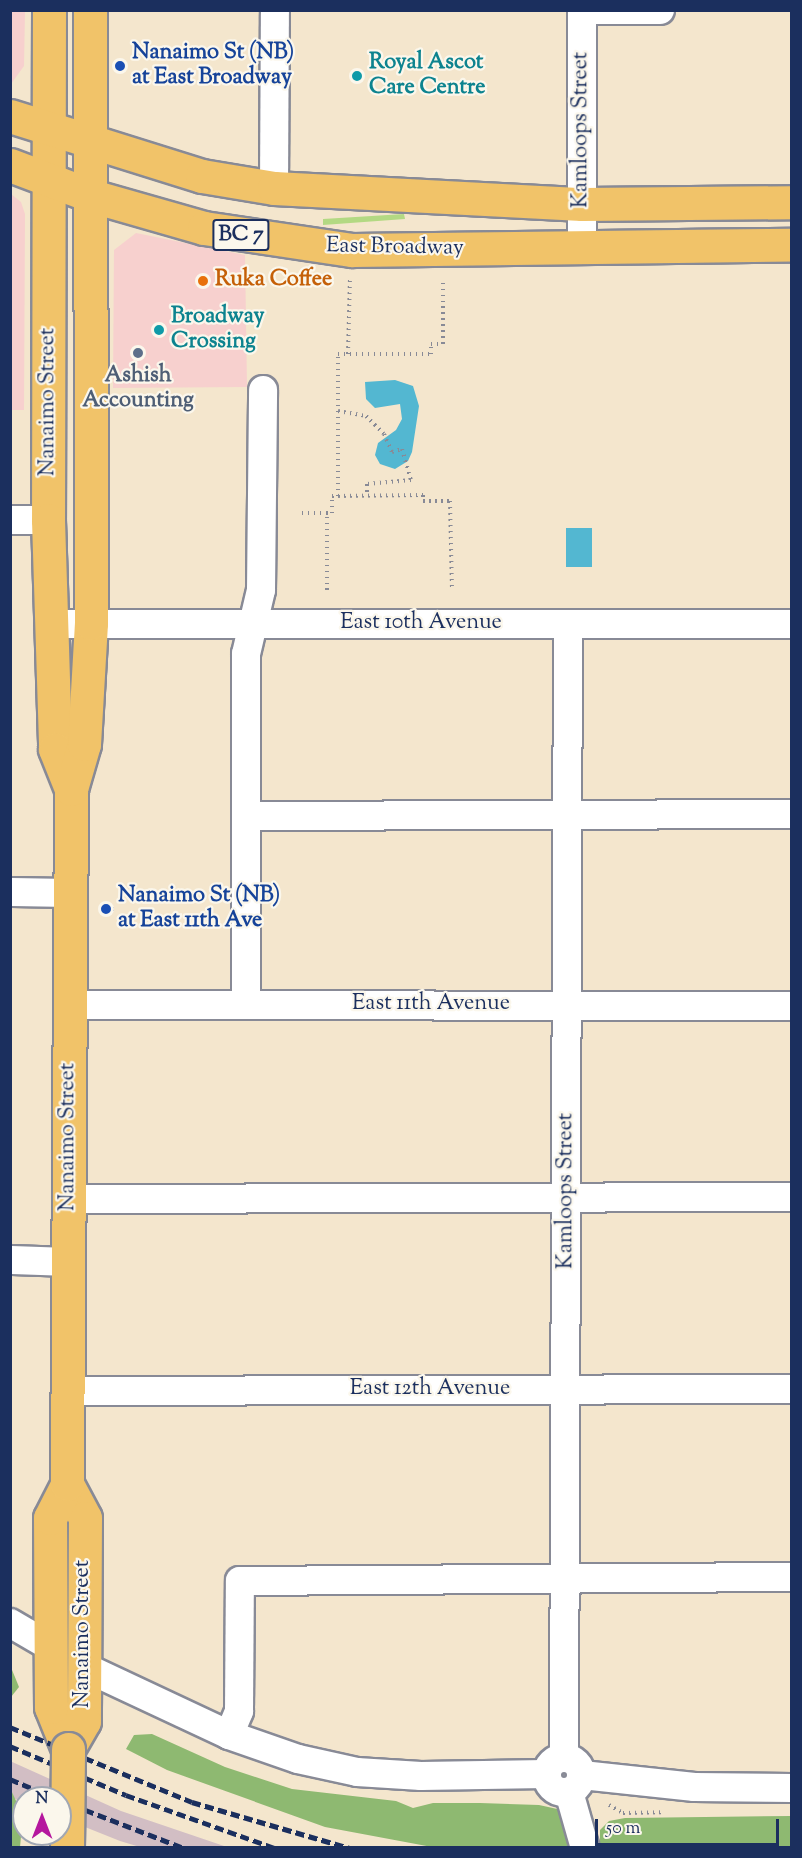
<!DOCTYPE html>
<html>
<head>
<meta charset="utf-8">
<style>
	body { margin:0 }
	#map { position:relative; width:802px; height:1858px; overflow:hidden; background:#f4e6cd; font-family:"Sorts Mill Goudy",serif }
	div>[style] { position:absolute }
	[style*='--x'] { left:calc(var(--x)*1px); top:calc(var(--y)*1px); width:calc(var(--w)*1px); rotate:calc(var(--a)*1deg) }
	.built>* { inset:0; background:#f7d0ce }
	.industrial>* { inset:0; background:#d2bec4 }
	.green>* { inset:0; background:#b3d983 }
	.forest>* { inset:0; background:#8eb971 }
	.water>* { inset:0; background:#53b7d1 }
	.path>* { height:4px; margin-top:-2px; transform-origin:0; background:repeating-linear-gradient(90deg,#888a96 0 1.5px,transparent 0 6px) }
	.roads { filter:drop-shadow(2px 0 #888a96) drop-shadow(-2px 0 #888a96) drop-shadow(0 2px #888a96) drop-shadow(0 -2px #888a96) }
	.minor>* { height:28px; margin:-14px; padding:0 14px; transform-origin:14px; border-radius:14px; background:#fff }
	.minor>.ring { margin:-14px; padding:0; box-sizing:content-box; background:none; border:28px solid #fff; border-radius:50% }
	.major>* { height:33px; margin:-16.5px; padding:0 16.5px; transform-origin:16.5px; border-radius:16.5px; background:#f1c369 }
	.rail>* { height:4.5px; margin-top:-2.25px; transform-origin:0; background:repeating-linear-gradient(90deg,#1b2f5e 0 9px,transparent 0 13.5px) }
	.bridges { filter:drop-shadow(2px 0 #888a96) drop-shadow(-2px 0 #888a96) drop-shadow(0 2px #888a96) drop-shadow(0 -2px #888a96) }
	.major-bridge>* { height:33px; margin:-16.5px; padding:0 16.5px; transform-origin:16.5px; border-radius:16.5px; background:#f1c369 }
	.dots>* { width:16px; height:16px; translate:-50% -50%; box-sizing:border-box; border:3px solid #fbf7ec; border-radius:50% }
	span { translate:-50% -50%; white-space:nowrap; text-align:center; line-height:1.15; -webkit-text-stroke:4.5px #fbf7ec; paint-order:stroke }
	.shield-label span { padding:2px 4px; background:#fbf7ec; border:2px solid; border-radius:4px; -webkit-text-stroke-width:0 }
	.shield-label { font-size:21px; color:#1b2f5e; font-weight:700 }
	.transit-label { font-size:22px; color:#164399; font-weight:700 }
	.left { translate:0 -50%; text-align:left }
	.culture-label { font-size:22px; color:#0d838f; font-weight:700 }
	.street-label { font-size:22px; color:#1b2f5e }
	.food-label { font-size:22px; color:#c56008; font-weight:700 }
	.service-label { font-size:22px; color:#4e5e75; font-weight:700 }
	.frame { position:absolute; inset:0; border:12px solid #1b2f5e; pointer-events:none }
	.north { position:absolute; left:12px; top:1786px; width:60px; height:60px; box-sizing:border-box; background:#fbf7ec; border:2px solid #a1a7b3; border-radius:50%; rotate:0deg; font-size:16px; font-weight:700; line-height:24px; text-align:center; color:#1b2f5e }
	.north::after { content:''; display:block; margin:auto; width:21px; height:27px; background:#b5179e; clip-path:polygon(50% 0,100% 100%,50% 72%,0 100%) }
	.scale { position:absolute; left:595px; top:1819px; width:184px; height:27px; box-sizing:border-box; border:3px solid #1b2f5e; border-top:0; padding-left:8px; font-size:18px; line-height:21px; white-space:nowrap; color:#1b2f5e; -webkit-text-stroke:4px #fbf7ec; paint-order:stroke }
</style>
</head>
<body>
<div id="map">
	<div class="built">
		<div style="clip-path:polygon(11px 10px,25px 11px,24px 66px,11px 84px)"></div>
		<div style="clip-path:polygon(11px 194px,21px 202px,25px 214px,24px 410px,11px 410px)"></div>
		<div style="clip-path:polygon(136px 233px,245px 255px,247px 387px,113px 388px,114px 250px)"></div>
	</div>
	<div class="industrial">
		<div style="clip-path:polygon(10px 1761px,121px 1811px,227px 1847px,140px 1847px,120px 1841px,60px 1817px,60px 1798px,24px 1798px,24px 1803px,11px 1797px)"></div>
	</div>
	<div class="green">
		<div style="clip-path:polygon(404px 214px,405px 219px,323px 225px,323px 219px)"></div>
	</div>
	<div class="forest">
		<div style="clip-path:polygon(10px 1665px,19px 1687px,11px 1697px,10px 1697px)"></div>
		<div style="clip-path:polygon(152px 1734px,225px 1767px,292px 1789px,396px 1801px,413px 1808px,433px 1803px,480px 1803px,539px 1805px,562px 1810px,571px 1847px,432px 1847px,325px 1827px,167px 1770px,126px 1749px,134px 1735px)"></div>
		<div style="clip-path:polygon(11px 1790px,23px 1816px,20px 1847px,11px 1847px)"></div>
		<div style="clip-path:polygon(791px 1816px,791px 1847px,600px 1847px,600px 1830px,609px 1821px,625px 1818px)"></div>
	</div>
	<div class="water">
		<div style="clip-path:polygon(395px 380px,413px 386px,419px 406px,412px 452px,408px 461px,395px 469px,380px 464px,375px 455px,378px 443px,396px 430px,402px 419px,400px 404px,375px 408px,366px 399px,365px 382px)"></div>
		<div style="clip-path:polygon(566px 528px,592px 528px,592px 567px,566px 567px)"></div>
	</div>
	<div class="path">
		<div style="--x:348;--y:354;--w:77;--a:-88.5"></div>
		<div style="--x:338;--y:411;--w:28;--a:10"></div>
		<div style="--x:366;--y:416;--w:25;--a:45"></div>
		<div style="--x:384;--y:434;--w:20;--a:66"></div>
		<div style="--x:392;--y:452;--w:10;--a:-17"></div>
		<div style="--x:402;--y:449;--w:32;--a:74"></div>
		<div style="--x:411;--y:480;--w:44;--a:174.8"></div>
		<div style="--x:367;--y:484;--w:12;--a:90"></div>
		<div style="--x:338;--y:496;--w:142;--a:-90"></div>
		<div style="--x:338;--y:354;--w:93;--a:0"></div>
		<div style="--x:431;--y:354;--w:10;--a:-90"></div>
		<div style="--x:431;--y:344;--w:12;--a:0"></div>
		<div style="--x:443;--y:344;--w:66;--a:-90"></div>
		<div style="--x:302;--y:513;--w:25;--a:0"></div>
		<div style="--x:327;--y:590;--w:77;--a:-90"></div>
		<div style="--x:327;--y:513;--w:5;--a:0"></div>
		<div style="--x:332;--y:513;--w:17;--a:-90"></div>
		<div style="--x:332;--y:496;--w:91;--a:-0.6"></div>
		<div style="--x:423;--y:495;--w:6;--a:90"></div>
		<div style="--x:423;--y:501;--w:27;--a:0"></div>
		<div style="--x:450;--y:501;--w:90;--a:88.7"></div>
		<div style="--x:106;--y:909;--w:10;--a:0"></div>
		<div style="--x:609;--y:1805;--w:16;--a:30"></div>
		<div style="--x:623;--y:1813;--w:39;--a:-1"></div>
	</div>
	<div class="roads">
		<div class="minor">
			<div style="--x:274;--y:188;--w:178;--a:-89.7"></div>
			<div style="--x:582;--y:249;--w:239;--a:-90"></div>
			<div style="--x:582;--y:10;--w:78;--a:0"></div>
			<div style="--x:10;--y:520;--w:38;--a:0"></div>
			<div style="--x:51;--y:624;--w:741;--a:0"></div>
			<div style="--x:249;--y:816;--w:543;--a:-0.21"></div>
			<div style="--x:10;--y:892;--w:60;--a:1"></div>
			<div style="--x:70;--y:1005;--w:722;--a:0.08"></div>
			<div style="--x:246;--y:1005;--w:351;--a:-90"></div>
			<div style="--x:246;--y:654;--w:66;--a:-76.8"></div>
			<div style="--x:261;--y:590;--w:200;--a:-89.4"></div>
			<div style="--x:69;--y:1199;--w:723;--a:-0.16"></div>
			<div style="--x:10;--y:1260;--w:59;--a:1.9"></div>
			<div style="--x:68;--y:1391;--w:724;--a:-0.16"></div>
			<div style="--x:10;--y:1623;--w:48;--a:30.3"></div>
			<div style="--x:84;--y:1667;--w:160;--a:25.1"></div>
			<div style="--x:229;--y:1735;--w:73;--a:19.2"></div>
			<div style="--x:298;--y:1759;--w:60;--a:12.4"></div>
			<div style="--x:357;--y:1772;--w:64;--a:3.6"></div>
			<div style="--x:421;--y:1776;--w:125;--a:-0.9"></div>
			<div style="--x:229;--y:1735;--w:26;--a:-67"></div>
			<div style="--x:239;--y:1711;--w:130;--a:-89.6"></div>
			<div style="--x:240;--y:1581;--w:552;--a:-0.42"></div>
			<div class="ring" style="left:547px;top:1758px;width:6px;height:6px"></div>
			<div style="--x:564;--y:1758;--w:1134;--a:-89.8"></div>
			<div style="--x:582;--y:1775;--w:113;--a:6.1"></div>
			<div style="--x:694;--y:1787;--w:98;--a:0.6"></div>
			<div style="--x:569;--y:1792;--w:58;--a:74.1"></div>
		</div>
		<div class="major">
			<div style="--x:49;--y:10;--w:510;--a:90.11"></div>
			<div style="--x:48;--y:520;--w:229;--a:88.2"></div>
			<div style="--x:55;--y:749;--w:43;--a:68.2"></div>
			<div style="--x:10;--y:116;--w:201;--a:17.4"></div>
			<div style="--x:202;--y:176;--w:73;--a:9.5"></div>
			<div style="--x:274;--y:188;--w:308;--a:3"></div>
			<div style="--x:582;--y:204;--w:210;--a:-0.5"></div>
			<div style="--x:10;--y:165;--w:88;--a:20.7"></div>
			<div style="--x:92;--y:196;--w:116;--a:15.9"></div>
			<div style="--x:204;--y:228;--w:150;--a:8.5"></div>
			<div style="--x:352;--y:250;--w:440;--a:-0.7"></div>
			<div style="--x:67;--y:1484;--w:38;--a:62"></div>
			<div style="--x:85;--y:1518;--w:203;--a:90.3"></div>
			<div style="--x:84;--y:1721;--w:32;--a:120"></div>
			<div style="--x:68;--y:1749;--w:45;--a:-112"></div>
			<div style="--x:51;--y:1707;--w:189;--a:-90.3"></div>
			<div style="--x:50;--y:1518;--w:38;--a:-63"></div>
			<div style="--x:67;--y:1484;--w:695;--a:-89.67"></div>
			<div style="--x:71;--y:789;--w:47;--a:-73.9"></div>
			<div style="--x:84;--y:744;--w:121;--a:-86.7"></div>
			<div style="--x:91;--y:623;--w:613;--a:-90.09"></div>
		</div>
	</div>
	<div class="rail">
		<div style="--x:10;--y:1727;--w:197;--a:22.4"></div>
		<div style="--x:192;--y:1802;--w:164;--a:16.3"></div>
		<div style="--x:10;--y:1746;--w:126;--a:22.9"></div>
		<div style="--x:126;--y:1795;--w:158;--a:19.6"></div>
		<div style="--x:10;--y:1779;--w:49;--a:22.9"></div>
		<div style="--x:60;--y:1800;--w:133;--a:21.2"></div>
	</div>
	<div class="bridges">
		<div class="major-bridge">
			<div style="--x:67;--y:1848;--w:99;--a:-89.4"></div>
		</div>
	</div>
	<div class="dots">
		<div style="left:120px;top:66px;background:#1a4fb4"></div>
		<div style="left:357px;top:76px;background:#0f9aa8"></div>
		<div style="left:203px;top:281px;background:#e8710a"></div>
		<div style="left:159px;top:330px;background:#0f9aa8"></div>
		<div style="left:138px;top:353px;background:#5c6f8a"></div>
		<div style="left:106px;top:909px;background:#1a4fb4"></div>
	</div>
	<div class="shield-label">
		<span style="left:241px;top:235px">BC 7</span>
	</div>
	<div class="transit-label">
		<span class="left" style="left:132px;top:66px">Nanaimo St (NB)<br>at East Broadway</span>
		<span class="left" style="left:118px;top:909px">Nanaimo St (NB)<br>at East 11th Ave</span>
	</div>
	<div class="culture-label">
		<span class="left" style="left:369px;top:76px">Royal Ascot<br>Care Centre</span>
		<span class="left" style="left:171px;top:330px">Broadway<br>Crossing</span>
	</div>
	<div class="street-label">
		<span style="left:582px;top:130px;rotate:-90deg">Kamloops Street</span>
		<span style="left:395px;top:248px;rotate:1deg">East Broadway</span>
		<span style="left:49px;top:402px;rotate:-90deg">Nanaimo Street</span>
		<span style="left:421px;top:624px">East 10th Avenue</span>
		<span style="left:431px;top:1005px">East 11th Avenue</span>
		<span style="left:69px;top:1137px;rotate:-90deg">Nanaimo Street</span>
		<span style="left:567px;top:1191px;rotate:-90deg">Kamloops Street</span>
		<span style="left:430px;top:1390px">East 12th Avenue</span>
		<span style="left:84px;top:1634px;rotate:-90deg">Nanaimo Street</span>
	</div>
	<div class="food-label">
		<span class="left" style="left:215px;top:281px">Ruka Coffee</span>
	</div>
	<div class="service-label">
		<span style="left:138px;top:389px">Ashish<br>Accounting</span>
	</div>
	<div class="frame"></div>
	<div class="north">N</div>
	<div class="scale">50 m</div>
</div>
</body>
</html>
